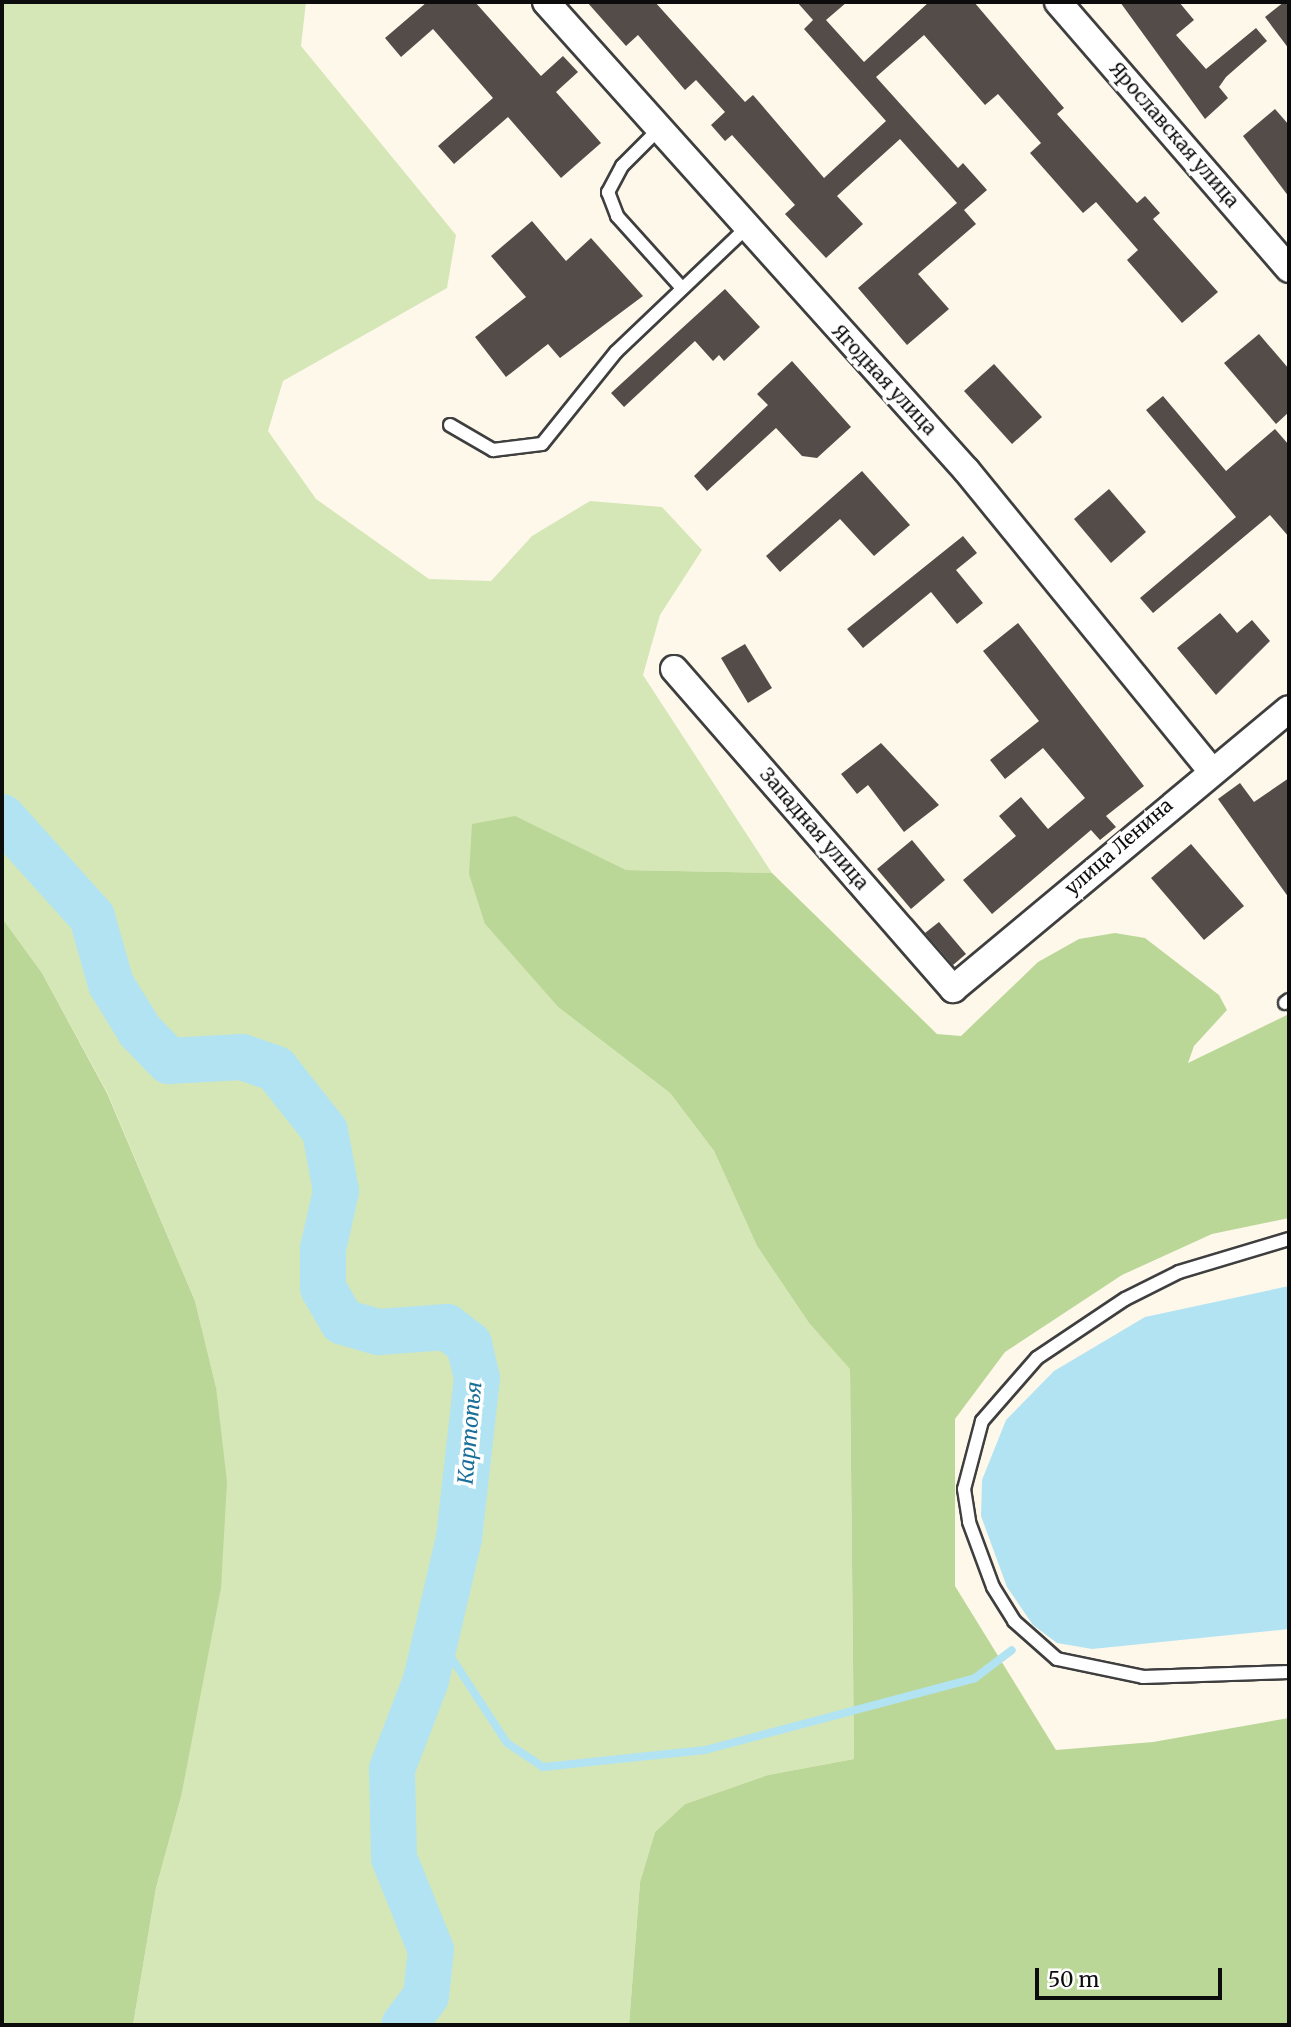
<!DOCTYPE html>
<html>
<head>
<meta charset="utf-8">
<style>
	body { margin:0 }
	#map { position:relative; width:1291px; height:2027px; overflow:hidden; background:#fef8eb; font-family:Merriweather,serif }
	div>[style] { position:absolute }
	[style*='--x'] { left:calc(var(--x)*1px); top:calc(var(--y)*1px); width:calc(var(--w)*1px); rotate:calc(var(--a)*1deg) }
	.green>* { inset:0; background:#d5e7b7 }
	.forest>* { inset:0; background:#bbd797 }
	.water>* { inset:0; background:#b2e3f3 }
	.stream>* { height:8px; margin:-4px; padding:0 4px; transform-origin:4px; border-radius:4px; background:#b2e3f3 }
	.river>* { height:46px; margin:-23px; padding:0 23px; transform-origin:23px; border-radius:23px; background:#b2e3f3 }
	.building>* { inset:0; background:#544c49 }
	.roads { filter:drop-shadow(2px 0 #3f3f3f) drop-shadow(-2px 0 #3f3f3f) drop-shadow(0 2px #3f3f3f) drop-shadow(0 -2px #3f3f3f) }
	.lane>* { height:12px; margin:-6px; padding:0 6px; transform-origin:6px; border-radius:6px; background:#fff }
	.street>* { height:26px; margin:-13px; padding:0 13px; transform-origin:13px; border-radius:13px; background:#fff }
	span { translate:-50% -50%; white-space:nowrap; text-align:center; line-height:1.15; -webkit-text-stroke:7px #fff; paint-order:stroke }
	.street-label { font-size:19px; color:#0c0c0c }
	.water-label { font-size:21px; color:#1a7098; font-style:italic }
	.frame { position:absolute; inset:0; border:4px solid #0c0c0c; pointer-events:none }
	.scale { position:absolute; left:1035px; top:1968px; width:187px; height:32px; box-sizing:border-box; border:4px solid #0c0c0c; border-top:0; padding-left:9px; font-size:21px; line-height:24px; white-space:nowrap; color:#0c0c0c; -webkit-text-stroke:5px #fff; paint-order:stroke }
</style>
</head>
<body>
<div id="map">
	<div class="green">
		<div style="clip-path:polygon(2px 2px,306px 2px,301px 46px,456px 235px,447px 288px,283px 381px,268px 431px,316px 499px,429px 579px,491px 581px,532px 536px,590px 501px,662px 507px,702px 550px,660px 615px,643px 675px,772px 873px,626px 870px,580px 852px,485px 924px,558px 1007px,670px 1093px,714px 1151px,757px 1246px,809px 1323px,850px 1368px,854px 1759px,768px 1775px,685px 1804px,655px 1832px,640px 1882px,629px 2025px,133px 2025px,156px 1888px,181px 1797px,216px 1387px,195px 1301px,107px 1092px,42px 973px,2px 918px)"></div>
	</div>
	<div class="forest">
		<div style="clip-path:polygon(515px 816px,626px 870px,772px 873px,937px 1034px,961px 1036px,1038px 962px,1079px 939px,1115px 933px,1145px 938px,1219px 995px,1227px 1010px,1194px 1046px,1188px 1063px,1289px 1014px,1289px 1218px,1212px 1234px,1122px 1275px,1005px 1352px,955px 1419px,955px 1586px,1056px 1750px,1153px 1742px,1289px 1718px,1289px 2025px,629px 2025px,640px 1882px,655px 1832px,685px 1804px,768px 1775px,854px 1759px,850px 1369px,809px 1323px,757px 1246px,714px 1151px,670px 1093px,558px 1007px,485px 924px,469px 874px,472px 824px)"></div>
		<div style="clip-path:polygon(2px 918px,42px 973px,107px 1093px,195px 1301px,216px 1387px,227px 1482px,221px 1588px,181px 1797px,156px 1888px,133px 2025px,2px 2025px)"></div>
	</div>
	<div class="water">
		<div style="clip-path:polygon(1289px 1286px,1289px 1629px,1092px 1649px,1057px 1643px,1033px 1625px,1007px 1587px,981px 1516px,982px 1480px,1006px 1420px,1054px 1371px,1145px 1317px)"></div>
	</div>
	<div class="stream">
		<div style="--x:433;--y:1652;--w:16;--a:7"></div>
		<div style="--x:449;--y:1654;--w:106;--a:56.9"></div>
		<div style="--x:507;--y:1743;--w:43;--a:33.7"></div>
		<div style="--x:543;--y:1767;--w:163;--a:-6"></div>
		<div style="--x:705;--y:1750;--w:279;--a:-14.9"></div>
		<div style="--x:975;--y:1678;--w:46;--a:-37.1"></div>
	</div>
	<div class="river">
		<div style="--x:2;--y:817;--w:135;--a:48"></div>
		<div style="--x:92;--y:917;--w:70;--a:74.2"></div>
		<div style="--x:111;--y:984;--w:55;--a:58.3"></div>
		<div style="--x:140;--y:1031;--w:42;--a:46"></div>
		<div style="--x:169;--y:1061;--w:73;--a:-3.1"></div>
		<div style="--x:242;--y:1057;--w:36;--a:19"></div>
		<div style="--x:276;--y:1069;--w:79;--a:51.7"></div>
		<div style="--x:325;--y:1131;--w:61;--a:79.6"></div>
		<div style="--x:336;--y:1191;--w:59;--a:102.6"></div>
		<div style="--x:323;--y:1249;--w:39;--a:90"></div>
		<div style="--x:323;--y:1288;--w:39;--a:60"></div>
		<div style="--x:343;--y:1322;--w:37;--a:16"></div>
		<div style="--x:379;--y:1332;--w:68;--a:-4.2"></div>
		<div style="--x:447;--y:1327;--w:28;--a:38"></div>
		<div style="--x:469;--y:1344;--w:35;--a:77"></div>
		<div style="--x:477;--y:1378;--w:161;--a:96.4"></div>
		<div style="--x:459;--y:1538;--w:146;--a:103.1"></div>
		<div style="--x:426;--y:1680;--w:95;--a:110.9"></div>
		<div style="--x:392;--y:1769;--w:89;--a:88.7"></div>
		<div style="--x:394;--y:1858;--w:99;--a:68.1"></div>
		<div style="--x:431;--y:1950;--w:46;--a:96.2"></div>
		<div style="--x:426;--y:1996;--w:36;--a:127"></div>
	</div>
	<div class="building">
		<div style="clip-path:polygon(427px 2px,475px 2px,541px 76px,563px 56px,578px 72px,556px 92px,601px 143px,561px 178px,508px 117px,454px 164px,438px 146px,493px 98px,433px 29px,401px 57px,385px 38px)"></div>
		<div style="clip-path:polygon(587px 2px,655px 2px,745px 102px,753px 95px,824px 178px,886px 121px,804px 29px,813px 20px,797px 2px,847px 2px,826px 20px,864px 62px,929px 2px,974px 2px,1064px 108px,1057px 114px,1137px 203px,1145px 196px,1160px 213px,1153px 219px,1218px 292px,1182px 323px,1127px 260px,1138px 250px,1096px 202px,1083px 213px,1030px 153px,1041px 143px,998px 94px,985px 105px,924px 35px,876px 77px,958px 168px,963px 163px,987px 190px,964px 210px,976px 224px,918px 274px,949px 309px,907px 345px,858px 288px,957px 203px,900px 139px,837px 196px,863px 224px,826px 258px,785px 214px,795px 205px,732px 135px,725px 141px,711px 125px,725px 112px,696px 80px,685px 90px,638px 35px,626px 46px)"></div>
		<div style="clip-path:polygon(1120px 2px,1179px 2px,1194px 20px,1176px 35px,1206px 69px,1256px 28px,1267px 41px,1226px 77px,1219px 87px,1228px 98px,1205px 119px)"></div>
		<div style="clip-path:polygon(1284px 2px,1289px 2px,1289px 49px,1265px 17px)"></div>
		<div style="clip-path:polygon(1275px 109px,1289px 125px,1289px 197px,1243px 136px)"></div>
		<div style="clip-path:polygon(532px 221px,566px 261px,591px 238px,643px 296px,560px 358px,548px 344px,506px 377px,475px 337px,526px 297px,491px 256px)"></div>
		<div style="clip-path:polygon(725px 289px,760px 327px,724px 361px,719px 355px,713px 361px,695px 341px,624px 407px,611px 393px)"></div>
		<div style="clip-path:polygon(1259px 334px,1289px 369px,1289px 412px,1276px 424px,1224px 363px)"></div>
		<div style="clip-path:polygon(792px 361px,851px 427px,817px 458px,802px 456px,776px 428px,707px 491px,694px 476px,768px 405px,757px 394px)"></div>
		<div style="clip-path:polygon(994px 364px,1042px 417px,1012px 444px,964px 391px)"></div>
		<div style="clip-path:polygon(1163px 396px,1226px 471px,1275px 429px,1289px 445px,1289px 537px,1270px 515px,1153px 613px,1140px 598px,1236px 517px,1146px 410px)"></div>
		<div style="clip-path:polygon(862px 471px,910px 525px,874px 556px,840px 519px,780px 572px,766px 556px)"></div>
		<div style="clip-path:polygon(1109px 489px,1146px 532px,1111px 563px,1074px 519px)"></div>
		<div style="clip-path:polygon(963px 536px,977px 553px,956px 570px,983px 603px,957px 624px,931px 592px,863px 648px,847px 629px)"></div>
		<div style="clip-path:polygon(1220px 613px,1237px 633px,1252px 620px,1270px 641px,1216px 695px,1177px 648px)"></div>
		<div style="clip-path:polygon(1018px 623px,1144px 786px,1106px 816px,1116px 827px,1100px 840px,1091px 830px,992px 914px,963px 880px,1016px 836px,999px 816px,1021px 797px,1048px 829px,1085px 798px,1043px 748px,1005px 779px,990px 760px,1039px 721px,983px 651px)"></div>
		<div style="clip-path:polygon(745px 644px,772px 688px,748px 703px,721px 658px)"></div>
		<div style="clip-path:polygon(881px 743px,939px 805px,904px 832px,868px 785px,857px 794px,841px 774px)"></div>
		<div style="clip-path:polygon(1289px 778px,1289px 898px,1218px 799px,1240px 783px,1254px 802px)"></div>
		<div style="clip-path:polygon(912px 840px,945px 880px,911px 909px,877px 869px)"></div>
		<div style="clip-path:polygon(1191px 844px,1244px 906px,1204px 940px,1151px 878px)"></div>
		<div style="clip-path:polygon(939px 922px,966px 954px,953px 965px,925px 933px)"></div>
	</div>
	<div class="roads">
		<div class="lane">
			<div style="--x:659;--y:129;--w:52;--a:135"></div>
			<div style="--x:622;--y:166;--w:30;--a:118"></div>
			<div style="--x:608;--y:192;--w:26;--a:69"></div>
			<div style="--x:617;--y:216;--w:96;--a:48"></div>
			<div style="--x:450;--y:425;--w:50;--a:30.2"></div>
			<div style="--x:493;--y:450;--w:49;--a:-7"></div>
			<div style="--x:542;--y:444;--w:118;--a:-51.2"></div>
			<div style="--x:616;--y:352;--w:180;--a:-43.6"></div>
			<div style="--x:1285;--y:1003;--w:5;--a:-37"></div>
			<div style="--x:1289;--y:1239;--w:115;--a:163.3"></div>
			<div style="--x:1179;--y:1272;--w:60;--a:153.4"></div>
			<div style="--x:1125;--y:1299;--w:106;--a:146.2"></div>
			<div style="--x:1037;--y:1358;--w:84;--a:131.1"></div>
			<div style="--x:982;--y:1421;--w:70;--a:104.8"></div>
			<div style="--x:964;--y:1489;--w:33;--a:81"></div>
			<div style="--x:969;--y:1522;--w:69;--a:69.7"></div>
			<div style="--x:993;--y:1587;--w:40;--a:58"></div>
			<div style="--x:1014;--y:1621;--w:57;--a:41.5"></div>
			<div style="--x:1057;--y:1659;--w:88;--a:11.8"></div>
			<div style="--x:1143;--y:1677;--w:146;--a:-2"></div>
		</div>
		<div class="street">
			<div style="--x:546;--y:2;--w:630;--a:48.09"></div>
			<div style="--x:967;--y:471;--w:385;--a:50.8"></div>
			<div style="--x:1058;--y:2;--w:353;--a:49.1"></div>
			<div style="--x:674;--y:669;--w:425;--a:48.9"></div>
			<div style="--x:953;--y:989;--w:437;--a:-39.8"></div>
		</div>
	</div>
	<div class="street-label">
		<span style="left:1174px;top:135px;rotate:49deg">Ярославская улица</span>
		<span style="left:884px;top:380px;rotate:47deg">Ягодная улица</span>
		<span style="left:814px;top:829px;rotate:49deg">Западная улица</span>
		<span style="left:1119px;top:847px;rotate:-41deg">улица Ленина</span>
	</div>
	<div class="water-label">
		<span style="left:470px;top:1433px;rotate:-85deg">Картопья</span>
	</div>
	<div class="frame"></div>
	<div class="scale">50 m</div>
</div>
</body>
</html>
